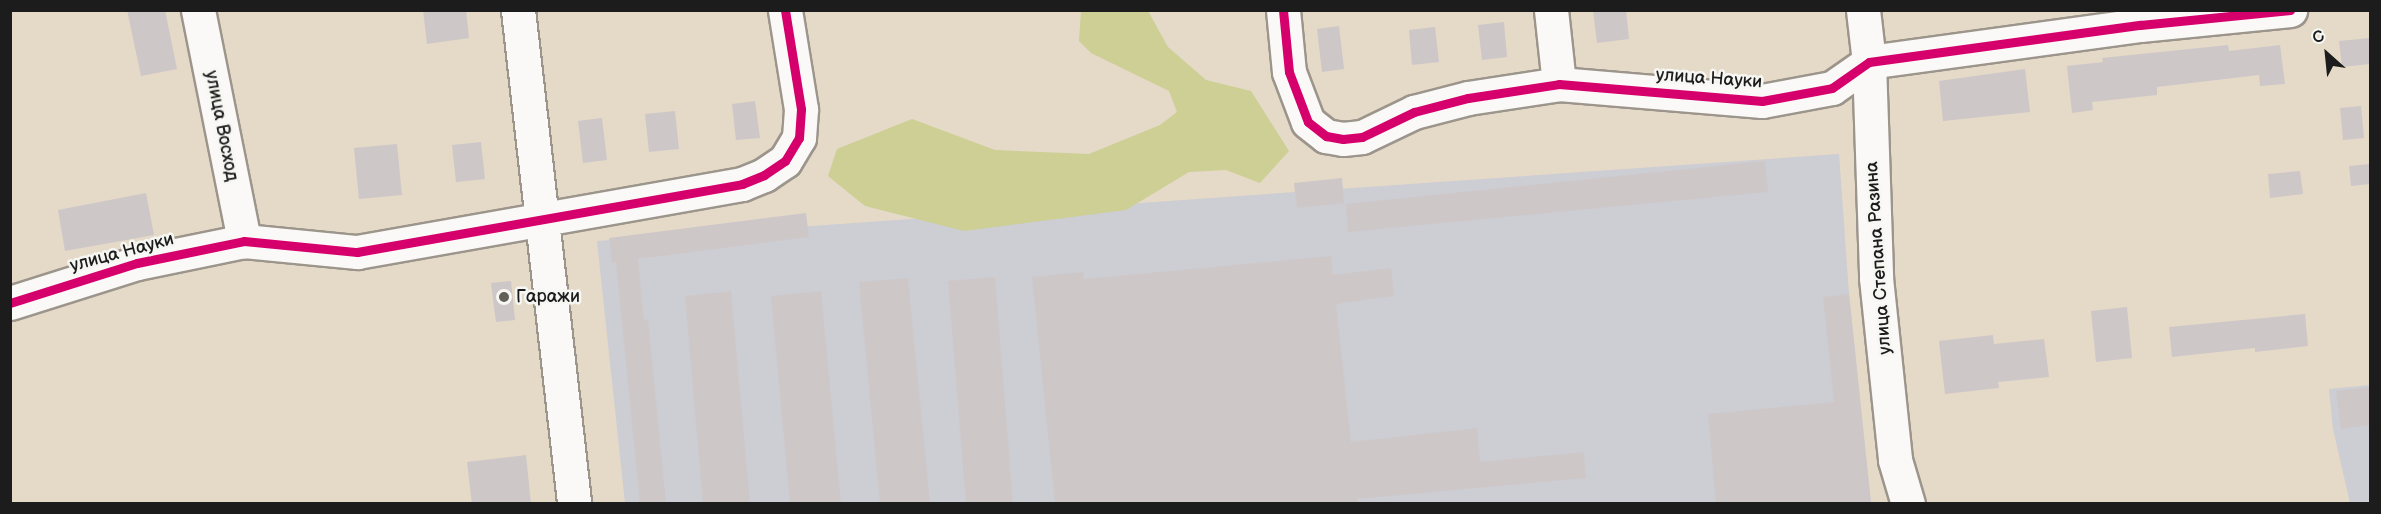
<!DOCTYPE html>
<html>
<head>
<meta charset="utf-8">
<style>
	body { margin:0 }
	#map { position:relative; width:2381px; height:514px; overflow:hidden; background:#e5d9c8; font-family:"Balsamiq Sans",sans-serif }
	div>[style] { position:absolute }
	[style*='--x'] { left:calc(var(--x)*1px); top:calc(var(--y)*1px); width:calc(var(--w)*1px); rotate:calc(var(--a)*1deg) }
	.industrial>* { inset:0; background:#cdcdd4 }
	.green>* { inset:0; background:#cdcf94 }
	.building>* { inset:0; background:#cec7c8 }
	.roads { filter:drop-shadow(2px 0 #9c958c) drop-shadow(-2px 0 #9c958c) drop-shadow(0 2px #9c958c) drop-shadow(0 -2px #9c958c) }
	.minor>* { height:33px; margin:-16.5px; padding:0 16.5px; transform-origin:16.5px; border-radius:16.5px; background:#fbf9f7 }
	.cycleway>* { height:9px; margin:-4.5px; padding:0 4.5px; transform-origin:4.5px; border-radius:4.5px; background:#d6006c }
	.dots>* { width:16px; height:16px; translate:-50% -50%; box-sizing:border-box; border:3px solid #f6f6f2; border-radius:50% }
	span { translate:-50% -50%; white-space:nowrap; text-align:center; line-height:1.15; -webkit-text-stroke:5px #f6f6f2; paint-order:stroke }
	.street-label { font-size:18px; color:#1c1c1c }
	.poi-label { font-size:18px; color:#1c1c1c }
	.left { translate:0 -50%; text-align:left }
	.frame { position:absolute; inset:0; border:12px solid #1c1c1c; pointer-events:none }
	.north { position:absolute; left:2297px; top:24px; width:60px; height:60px; -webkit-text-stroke:4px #f6f6f2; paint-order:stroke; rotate:333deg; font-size:16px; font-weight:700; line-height:24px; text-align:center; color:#1c1c1c }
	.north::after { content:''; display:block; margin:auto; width:21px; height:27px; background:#1c1c1c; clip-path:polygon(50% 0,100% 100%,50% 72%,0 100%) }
</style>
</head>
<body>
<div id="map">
	<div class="industrial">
		<div style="clip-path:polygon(1839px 154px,1849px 294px,1871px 503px,625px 503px,597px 241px)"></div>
		<div style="clip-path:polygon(2370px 385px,2370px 503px,2350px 503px,2333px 429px,2329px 389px)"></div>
	</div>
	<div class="green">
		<div style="clip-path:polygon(1081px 11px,1148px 11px,1168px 47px,1206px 80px,1251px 91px,1289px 151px,1260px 183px,1226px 170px,1189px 172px,1126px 210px,964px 231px,865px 206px,828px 176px,837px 149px,912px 119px,995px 150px,1089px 154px,1160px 125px,1177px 112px,1169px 91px,1091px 53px,1079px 41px)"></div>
	</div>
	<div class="building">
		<div style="clip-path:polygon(127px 10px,165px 10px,177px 69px,141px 76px)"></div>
		<div style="clip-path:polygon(423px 10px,466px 10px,469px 38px,427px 44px)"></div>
		<div style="clip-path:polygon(1593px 10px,1626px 10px,1629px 39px,1597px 43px)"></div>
		<div style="clip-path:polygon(1504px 22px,1507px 57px,1482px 60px,1478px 25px)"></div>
		<div style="clip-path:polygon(1339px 26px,1344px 69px,1322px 72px,1317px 29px)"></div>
		<div style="clip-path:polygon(1435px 27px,1439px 62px,1412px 65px,1409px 30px)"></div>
		<div style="clip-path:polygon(2370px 38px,2370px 64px,2342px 67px,2339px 41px)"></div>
		<div style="clip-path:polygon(2228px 45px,2229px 51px,2280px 45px,2285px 84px,2260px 86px,2259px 75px,2157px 87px,2157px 95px,2092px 102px,2093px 110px,2072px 113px,2067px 66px,2103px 62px,2102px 58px)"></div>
		<div style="clip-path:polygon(2025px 69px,2030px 112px,1943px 121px,1939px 81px)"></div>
		<div style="clip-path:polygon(755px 101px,760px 138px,736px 140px,732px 104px)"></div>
		<div style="clip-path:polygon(2361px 106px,2364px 138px,2343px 140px,2340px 108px)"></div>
		<div style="clip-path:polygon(675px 111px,679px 149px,649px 152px,645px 114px)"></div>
		<div style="clip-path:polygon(602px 118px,607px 160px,583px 163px,578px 121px)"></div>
		<div style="clip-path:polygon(481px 142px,485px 179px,456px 182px,452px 145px)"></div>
		<div style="clip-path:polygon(397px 144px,402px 195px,359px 199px,354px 148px)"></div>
		<div style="clip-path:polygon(1765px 161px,1768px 192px,1348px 232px,1346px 204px)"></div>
		<div style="clip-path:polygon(2370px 164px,2370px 184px,2351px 186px,2349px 166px)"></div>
		<div style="clip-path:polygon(2300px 171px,2303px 194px,2270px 198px,2268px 174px)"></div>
		<div style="clip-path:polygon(1342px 178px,1344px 203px,1297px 208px,1294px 183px)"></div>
		<div style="clip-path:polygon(146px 193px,154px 235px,65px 251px,58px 210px)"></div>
		<div style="clip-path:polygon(806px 213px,809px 237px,638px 259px,644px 320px,648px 319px,666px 504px,640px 504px,616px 262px,612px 262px,609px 238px)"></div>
		<div style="clip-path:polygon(1331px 256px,1333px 275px,1391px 268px,1394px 296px,1336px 304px,1351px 442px,1477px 428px,1480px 462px,1584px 452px,1586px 478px,1357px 499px,1358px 504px,1055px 504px,1032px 277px,1083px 272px,1084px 279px)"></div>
		<div style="clip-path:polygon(995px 277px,1013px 504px,966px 504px,948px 281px)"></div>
		<div style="clip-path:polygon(908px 278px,930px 504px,880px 504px,859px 282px)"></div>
		<div style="clip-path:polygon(511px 281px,515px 320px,496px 322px,491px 283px)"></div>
		<div style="clip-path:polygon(731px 291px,750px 504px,703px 504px,685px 296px)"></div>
		<div style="clip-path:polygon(821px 291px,841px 504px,790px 504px,771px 296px)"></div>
		<div style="clip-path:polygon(1849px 294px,1871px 504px,1716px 504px,1708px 414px,1834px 402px,1823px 297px)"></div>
		<div style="clip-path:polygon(2127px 307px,2132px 358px,2096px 362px,2091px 311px)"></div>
		<div style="clip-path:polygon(2305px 314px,2308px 346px,2255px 352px,2255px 348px,2172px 357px,2169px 327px)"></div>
		<div style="clip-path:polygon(1993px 335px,1994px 344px,2044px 339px,2049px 377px,1998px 382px,1999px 388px,1945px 394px,1939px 341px)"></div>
		<div style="clip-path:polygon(2370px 387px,2370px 425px,2341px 429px,2336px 391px)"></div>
		<div style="clip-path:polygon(526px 455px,531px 504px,472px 504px,467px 462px)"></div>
	</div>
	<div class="roads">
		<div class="minor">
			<div style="--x:198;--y:10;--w:236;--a:78.7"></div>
			<div style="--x:518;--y:10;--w:497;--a:83.5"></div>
			<div style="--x:1283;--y:10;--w:62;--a:84.5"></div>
			<div style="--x:1289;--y:72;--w:53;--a:69.2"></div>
			<div style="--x:1308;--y:122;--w:23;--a:38"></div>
			<div style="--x:1326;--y:136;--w:17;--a:10"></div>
			<div style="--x:1343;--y:139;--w:19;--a:-6"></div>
			<div style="--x:1362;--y:137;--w:58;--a:-25.7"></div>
			<div style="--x:1414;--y:112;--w:56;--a:-14.5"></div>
			<div style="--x:1468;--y:98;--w:92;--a:-8.7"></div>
			<div style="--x:1559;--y:84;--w:204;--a:4.8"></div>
			<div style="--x:1762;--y:101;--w:71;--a:-10.5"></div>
			<div style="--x:1832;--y:88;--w:45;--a:-35.1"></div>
			<div style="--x:1869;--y:62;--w:274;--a:-7.8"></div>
			<div style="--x:2140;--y:25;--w:151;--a:-5.7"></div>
			<div style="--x:1551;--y:10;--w:74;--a:83.8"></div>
			<div style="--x:1863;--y:10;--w:52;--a:83.4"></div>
			<div style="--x:1869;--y:62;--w:216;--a:88.1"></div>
			<div style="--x:1876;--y:278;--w:183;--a:84"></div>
			<div style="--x:1895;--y:460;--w:46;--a:73.5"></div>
			<div style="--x:10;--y:303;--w:133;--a:-17.5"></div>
			<div style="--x:137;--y:263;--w:109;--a:-11.6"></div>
			<div style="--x:244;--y:241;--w:114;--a:5.6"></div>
			<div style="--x:357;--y:252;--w:391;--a:-10"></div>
			<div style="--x:742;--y:184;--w:24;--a:-22"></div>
			<div style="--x:764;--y:175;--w:25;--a:-34"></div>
			<div style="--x:785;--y:161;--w:27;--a:-59"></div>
			<div style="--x:799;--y:138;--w:29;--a:-86"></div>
			<div style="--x:801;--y:109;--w:100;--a:-99.2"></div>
		</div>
	</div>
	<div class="cycleway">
		<div style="--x:1283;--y:10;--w:62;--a:84.5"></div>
		<div style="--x:1289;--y:72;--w:53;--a:69.2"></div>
		<div style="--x:1308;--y:122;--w:23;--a:38"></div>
		<div style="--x:1326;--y:136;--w:17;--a:10"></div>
		<div style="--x:1343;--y:139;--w:19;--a:-6"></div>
		<div style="--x:1362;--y:137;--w:58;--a:-25.7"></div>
		<div style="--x:1414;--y:112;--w:56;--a:-14.5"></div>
		<div style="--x:1468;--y:98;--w:92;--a:-8.7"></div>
		<div style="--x:1559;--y:84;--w:204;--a:4.8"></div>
		<div style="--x:1762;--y:101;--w:71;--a:-10.5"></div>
		<div style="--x:1832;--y:88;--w:45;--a:-35.1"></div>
		<div style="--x:1869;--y:62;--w:274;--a:-7.8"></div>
		<div style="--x:2140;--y:25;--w:151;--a:-5.7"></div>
		<div style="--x:10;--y:303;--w:133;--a:-17.5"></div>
		<div style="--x:137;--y:263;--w:109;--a:-11.6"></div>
		<div style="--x:244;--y:241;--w:114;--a:5.6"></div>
		<div style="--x:357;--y:252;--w:391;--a:-10"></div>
		<div style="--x:742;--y:184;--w:24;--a:-22"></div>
		<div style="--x:764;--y:175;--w:25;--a:-34"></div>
		<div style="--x:785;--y:161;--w:27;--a:-59"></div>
		<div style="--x:799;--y:138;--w:29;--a:-86"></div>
		<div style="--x:801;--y:109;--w:100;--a:-99.2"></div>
	</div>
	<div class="dots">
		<div style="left:504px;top:297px;background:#625e58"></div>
	</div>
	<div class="street-label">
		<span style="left:1709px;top:79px;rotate:4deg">улица Науки</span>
		<span style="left:221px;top:126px;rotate:79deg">улица Восход</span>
		<span style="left:122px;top:253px;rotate:-15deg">улица Науки</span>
		<span style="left:1879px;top:258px;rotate:-94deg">улица Степана Разина</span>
	</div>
	<div class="poi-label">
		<span class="left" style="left:516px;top:297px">Гаражи</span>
	</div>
	<div class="frame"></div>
	<div class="north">С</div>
</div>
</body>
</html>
